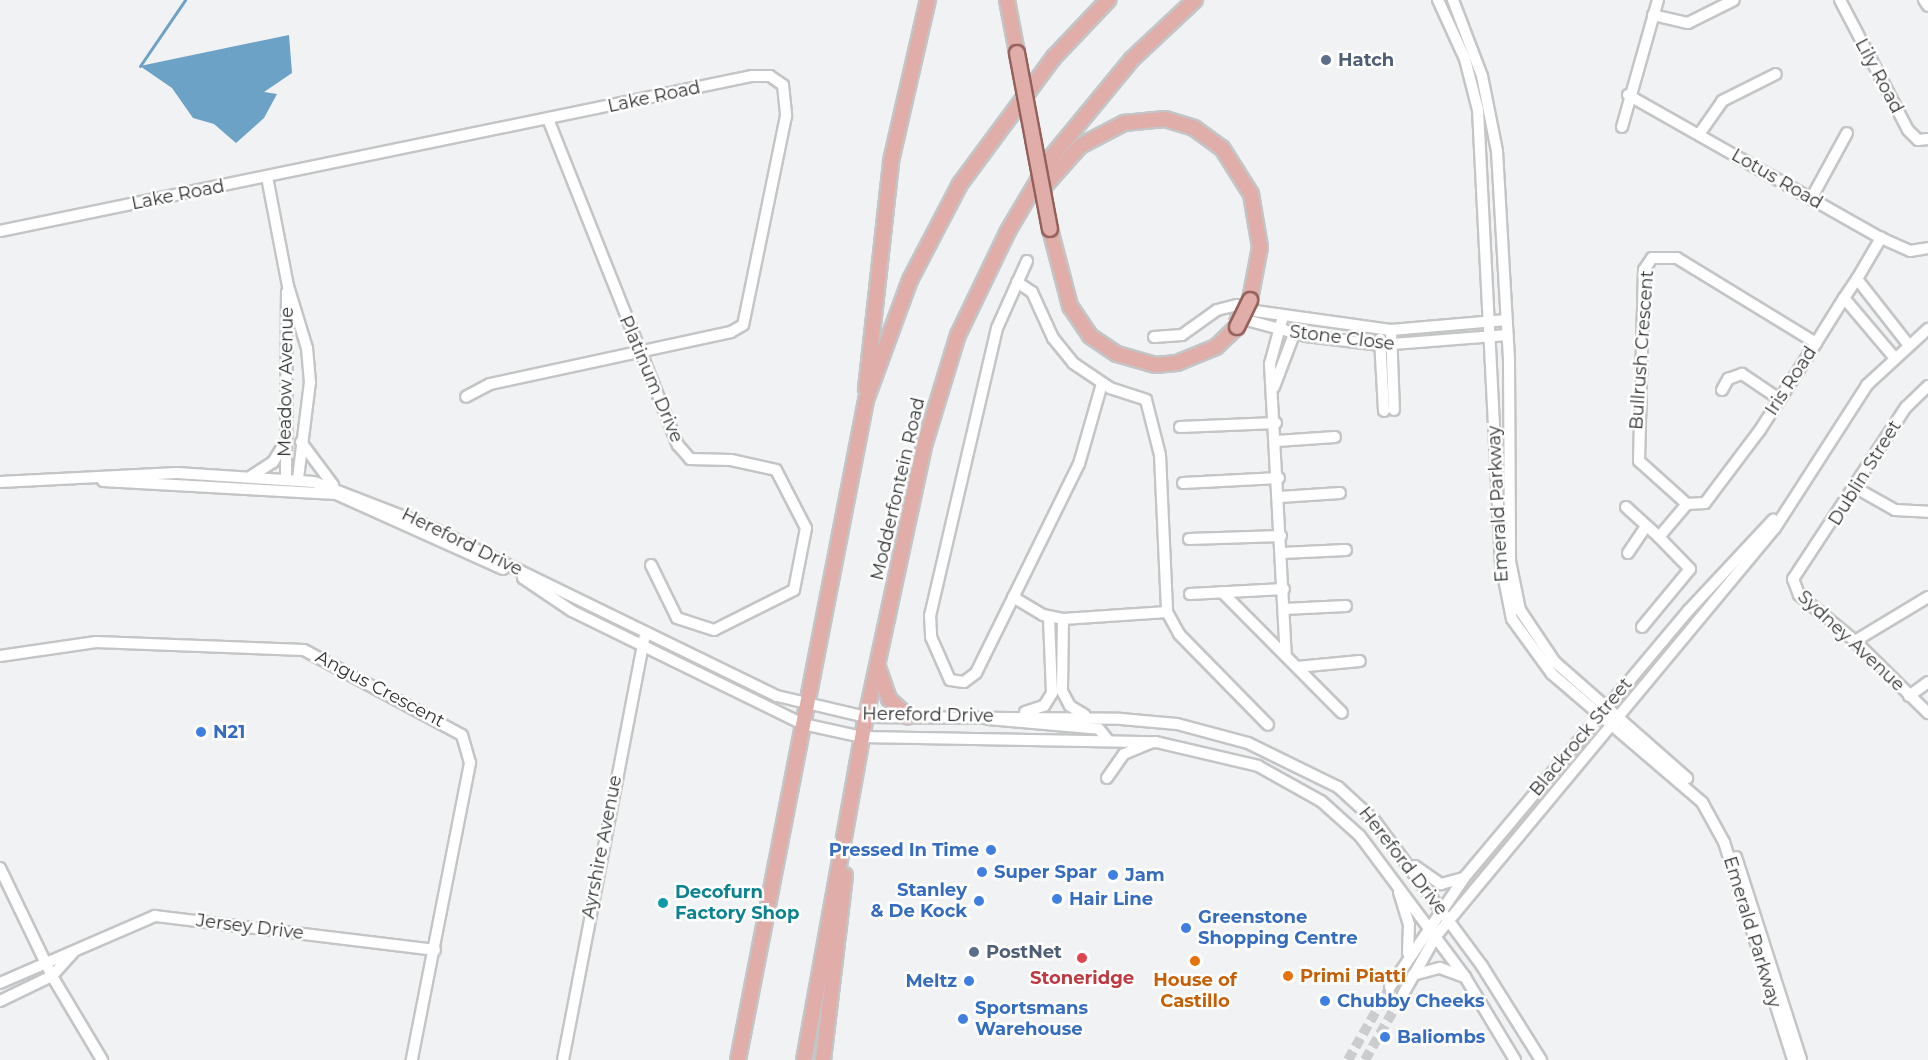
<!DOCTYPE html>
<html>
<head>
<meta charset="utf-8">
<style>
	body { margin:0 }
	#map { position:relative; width:1928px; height:1060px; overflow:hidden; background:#f1f2f3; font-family:Montserrat,sans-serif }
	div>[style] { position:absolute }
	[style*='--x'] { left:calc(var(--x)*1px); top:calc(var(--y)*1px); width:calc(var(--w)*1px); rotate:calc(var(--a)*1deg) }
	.water>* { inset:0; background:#6ba2c5 }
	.stream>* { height:3px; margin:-1.5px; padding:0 1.5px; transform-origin:1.5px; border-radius:1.5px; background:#6ba2c5 }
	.minor-tunnel>* { height:10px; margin-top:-5px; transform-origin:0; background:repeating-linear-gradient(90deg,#cbcccd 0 10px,transparent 0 15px) }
	.roads { filter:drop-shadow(2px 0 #c4c5c6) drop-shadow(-2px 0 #c4c5c6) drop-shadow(0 2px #c4c5c6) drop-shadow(0 -2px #c4c5c6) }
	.minor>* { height:10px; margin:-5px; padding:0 5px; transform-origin:5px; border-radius:5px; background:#fff }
	.major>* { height:14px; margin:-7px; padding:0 7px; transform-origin:7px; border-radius:7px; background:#e0ada9 }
	.bridges { filter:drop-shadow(2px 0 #955f5a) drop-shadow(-2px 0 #955f5a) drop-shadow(0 2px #955f5a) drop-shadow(0 -2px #955f5a) }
	.major-bridge>* { height:14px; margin:-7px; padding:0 7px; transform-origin:7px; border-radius:7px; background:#e0ada9 }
	.dots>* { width:16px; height:16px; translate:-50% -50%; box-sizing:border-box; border:3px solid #fff; border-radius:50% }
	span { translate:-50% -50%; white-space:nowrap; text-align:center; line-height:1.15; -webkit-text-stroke:5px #fff; paint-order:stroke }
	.service-label { font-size:18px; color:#4e5e75; font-weight:700 }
	.left { translate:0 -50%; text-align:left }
	.street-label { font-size:18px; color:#323333 }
	.shop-label { font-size:18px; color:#366cbe; font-weight:700 }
	.right { translate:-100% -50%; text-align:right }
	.culture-label { font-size:18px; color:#0d838f; font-weight:700 }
	.food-label { font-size:18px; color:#c56008; font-weight:700 }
	.health-label { font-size:18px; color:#be3a42; font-weight:700 }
</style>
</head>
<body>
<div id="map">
	<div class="water">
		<div style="clip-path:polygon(289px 35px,292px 73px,264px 92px,277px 94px,264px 118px,236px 143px,214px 124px,193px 118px,172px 88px,140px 66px)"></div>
	</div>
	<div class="stream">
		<div style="--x:140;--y:66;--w:80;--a:-55.7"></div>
	</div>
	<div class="minor-tunnel">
		<div style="--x:1229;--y:315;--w:19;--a:16"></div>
		<div style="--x:1348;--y:1060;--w:84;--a:-60.1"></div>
		<div style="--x:1365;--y:1060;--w:76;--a:-60.1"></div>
	</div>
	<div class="roads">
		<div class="minor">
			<div style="--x:1438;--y:0;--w:65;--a:65.4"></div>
			<div style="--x:1465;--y:59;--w:53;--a:75.7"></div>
			<div style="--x:1478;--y:110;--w:455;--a:87.1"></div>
			<div style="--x:1501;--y:564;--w:56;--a:78.7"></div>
			<div style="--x:1512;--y:619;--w:68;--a:54"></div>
			<div style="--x:1552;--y:674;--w:197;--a:40.5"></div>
			<div style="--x:1702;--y:802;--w:46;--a:61.2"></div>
			<div style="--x:1724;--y:842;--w:229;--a:72.4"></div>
			<div style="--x:1453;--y:0;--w:81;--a:69.1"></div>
			<div style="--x:1482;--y:76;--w:76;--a:78.7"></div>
			<div style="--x:1497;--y:151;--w:210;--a:86.7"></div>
			<div style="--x:1509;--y:361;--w:200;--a:89.7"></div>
			<div style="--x:1510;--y:561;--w:50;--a:78.5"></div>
			<div style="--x:1520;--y:610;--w:63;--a:56.1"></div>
			<div style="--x:1555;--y:662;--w:176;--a:41.3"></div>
			<div style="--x:1840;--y:0;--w:147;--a:62.4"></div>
			<div style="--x:1908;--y:130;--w:14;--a:45"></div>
			<div style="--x:1918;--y:140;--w:10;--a:-6"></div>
			<div style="--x:1924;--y:0;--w:7;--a:56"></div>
			<div style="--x:1653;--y:15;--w:36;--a:13"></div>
			<div style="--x:1688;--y:23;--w:51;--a:-26.6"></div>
			<div style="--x:1628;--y:95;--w:291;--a:29.5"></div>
			<div style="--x:1881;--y:238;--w:32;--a:24"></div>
			<div style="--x:1910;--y:251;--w:18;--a:-9"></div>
			<div style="--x:548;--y:119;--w:351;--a:68.3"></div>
			<div style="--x:678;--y:445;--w:18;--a:49"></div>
			<div style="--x:690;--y:459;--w:41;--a:1.4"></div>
			<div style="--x:731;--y:460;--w:46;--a:12.5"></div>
			<div style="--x:776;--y:470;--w:65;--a:62.7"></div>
			<div style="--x:806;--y:528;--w:63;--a:101"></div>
			<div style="--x:794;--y:590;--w:89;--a:153.4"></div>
			<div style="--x:714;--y:630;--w:39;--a:-162"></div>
			<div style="--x:677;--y:618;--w:59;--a:-116.1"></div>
			<div style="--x:1622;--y:127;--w:132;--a:-74.2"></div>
			<div style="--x:1700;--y:133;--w:39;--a:-55"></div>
			<div style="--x:1722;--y:101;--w:60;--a:-26.6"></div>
			<div style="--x:267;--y:177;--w:111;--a:79.1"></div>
			<div style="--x:288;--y:286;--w:65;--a:73"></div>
			<div style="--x:307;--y:348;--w:34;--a:85"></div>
			<div style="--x:310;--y:382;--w:97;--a:97.1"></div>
			<div style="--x:1811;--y:199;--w:75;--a:-61.4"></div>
			<div style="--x:0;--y:231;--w:768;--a:-11.65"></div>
			<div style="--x:752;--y:76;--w:18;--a:0"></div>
			<div style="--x:770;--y:76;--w:16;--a:35"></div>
			<div style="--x:783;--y:85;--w:31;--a:84"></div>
			<div style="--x:786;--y:116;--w:213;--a:101.6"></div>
			<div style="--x:743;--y:325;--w:14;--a:150"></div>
			<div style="--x:731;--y:332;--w:247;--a:167.8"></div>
			<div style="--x:490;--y:384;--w:27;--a:152"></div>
			<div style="--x:1027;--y:261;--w:73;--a:114.1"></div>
			<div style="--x:997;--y:328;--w:295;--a:103.1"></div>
			<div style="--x:930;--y:615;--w:22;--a:87"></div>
			<div style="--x:931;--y:637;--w:47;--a:66.2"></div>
			<div style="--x:950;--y:680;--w:14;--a:8"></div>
			<div style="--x:964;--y:682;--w:15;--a:-37"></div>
			<div style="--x:976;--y:673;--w:233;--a:-63.8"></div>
			<div style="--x:1079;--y:464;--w:83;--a:-74"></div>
			<div style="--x:1857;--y:279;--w:83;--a:51.9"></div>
			<div style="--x:1017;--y:282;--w:18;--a:34"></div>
			<div style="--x:1032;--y:292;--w:51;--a:65.5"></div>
			<div style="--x:1053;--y:338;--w:32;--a:51"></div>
			<div style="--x:1073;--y:363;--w:45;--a:34"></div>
			<div style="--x:1110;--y:388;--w:38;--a:18"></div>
			<div style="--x:1146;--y:400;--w:57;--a:75.7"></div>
			<div style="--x:1160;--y:455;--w:157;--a:87.4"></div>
			<div style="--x:1167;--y:612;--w:25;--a:61"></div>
			<div style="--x:1179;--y:634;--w:127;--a:45.6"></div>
			<div style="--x:1844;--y:298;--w:76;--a:49.8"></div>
			<div style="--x:1255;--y:311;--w:137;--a:8"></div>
			<div style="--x:1391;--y:330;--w:116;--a:-4.9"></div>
			<div style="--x:1283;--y:316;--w:50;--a:105.2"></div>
			<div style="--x:1270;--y:364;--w:292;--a:86.9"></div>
			<div style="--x:1250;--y:321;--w:58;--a:15"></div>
			<div style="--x:1306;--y:336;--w:75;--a:6.9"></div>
			<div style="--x:1380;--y:345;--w:128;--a:-4.5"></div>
			<div style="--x:1391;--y:330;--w:80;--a:87.9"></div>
			<div style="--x:1154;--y:337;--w:28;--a:-4"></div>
			<div style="--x:1182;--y:335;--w:43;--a:-35.5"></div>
			<div style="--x:1217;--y:310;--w:21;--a:-14"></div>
			<div style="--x:1380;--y:339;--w:72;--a:86.8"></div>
			<div style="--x:1816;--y:343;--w:163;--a:-148.6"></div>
			<div style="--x:1677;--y:258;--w:25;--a:180"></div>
			<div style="--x:1652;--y:258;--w:14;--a:124"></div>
			<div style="--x:1644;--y:270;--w:191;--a:91.5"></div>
			<div style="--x:1639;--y:461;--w:64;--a:41.9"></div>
			<div style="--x:1687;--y:504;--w:18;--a:-3"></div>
			<div style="--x:1705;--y:503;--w:91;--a:-53"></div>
			<div style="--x:1760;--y:430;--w:103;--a:-57.2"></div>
			<div style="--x:1816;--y:343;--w:53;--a:-58.1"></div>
			<div style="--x:1844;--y:298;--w:23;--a:-56"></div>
			<div style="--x:1857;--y:279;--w:48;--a:-59.7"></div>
			<div style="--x:1928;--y:386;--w:30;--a:136"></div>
			<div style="--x:1906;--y:407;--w:206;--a:123.3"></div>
			<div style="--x:1793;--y:579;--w:17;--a:69"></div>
			<div style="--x:1799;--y:595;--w:72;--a:39.4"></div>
			<div style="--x:1855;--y:641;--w:103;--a:44.6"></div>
			<div style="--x:1274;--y:387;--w:62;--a:-69.2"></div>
			<div style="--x:1722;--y:390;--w:13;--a:-61"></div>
			<div style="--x:1728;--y:379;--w:15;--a:-20"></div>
			<div style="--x:1742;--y:374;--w:45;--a:34"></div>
			<div style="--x:1180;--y:427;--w:96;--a:-2.4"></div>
			<div style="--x:1277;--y:441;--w:58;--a:-3.9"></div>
			<div style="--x:301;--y:442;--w:54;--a:53.3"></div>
			<div style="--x:250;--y:477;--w:27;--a:-33"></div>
			<div style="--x:273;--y:462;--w:19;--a:-58"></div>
			<div style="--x:286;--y:477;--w:185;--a:-89.7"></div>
			<div style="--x:103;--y:481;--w:233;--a:3.2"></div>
			<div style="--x:336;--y:494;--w:183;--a:24.2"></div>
			<div style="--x:0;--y:482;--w:177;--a:-2.9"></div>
			<div style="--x:177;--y:473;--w:137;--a:3.8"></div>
			<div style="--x:314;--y:482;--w:122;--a:21.1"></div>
			<div style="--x:428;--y:526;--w:388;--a:26"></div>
			<div style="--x:777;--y:696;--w:91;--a:13.3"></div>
			<div style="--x:866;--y:717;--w:255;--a:0.4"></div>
			<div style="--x:1121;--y:719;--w:56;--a:5.1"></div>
			<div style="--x:1177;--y:724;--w:73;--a:15"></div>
			<div style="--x:1248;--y:743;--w:100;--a:26.1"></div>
			<div style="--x:1338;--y:787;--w:49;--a:42.5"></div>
			<div style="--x:1374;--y:820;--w:182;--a:53.5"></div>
			<div style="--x:1482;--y:966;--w:111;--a:57.9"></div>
			<div style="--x:1183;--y:483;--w:96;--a:-3"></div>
			<div style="--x:1856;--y:488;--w:45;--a:29.4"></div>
			<div style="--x:1895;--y:510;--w:33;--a:3"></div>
			<div style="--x:1280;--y:497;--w:60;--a:-3.8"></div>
			<div style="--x:1626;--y:507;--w:45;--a:42.3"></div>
			<div style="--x:1189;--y:539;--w:92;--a:-1.9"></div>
			<div style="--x:1282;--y:553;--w:64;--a:-2.7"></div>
			<div style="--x:1628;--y:553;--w:32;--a:-56"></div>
			<div style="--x:523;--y:578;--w:59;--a:34"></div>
			<div style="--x:572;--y:611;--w:257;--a:26.1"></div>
			<div style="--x:803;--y:724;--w:60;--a:12.4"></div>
			<div style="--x:862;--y:737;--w:294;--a:1"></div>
			<div style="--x:1156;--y:742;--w:105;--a:13.2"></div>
			<div style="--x:1258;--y:766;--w:72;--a:29.1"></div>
			<div style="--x:1321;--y:801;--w:52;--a:41.9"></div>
			<div style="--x:1360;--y:836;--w:176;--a:53.3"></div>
			<div style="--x:1465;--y:977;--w:97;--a:58.9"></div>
			<div style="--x:1222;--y:592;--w:170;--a:45.2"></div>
			<div style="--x:1190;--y:594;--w:94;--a:-3"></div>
			<div style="--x:1013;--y:597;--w:35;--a:31"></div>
			<div style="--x:1043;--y:615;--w:20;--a:11"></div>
			<div style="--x:1063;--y:619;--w:104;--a:-3.9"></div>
			<div style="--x:1284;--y:609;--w:62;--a:-2.8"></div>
			<div style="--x:1063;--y:619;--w:72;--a:90.8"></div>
			<div style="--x:1062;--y:691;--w:17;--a:62"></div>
			<div style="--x:1070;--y:706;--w:17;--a:31"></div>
			<div style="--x:1642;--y:627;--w:75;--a:-50.4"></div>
			<div style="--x:1690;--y:569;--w:45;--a:-134.1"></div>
			<div style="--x:1659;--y:537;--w:43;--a:-49.7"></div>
			<div style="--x:1855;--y:641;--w:85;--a:-31.1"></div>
			<div style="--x:0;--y:656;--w:97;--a:-8.3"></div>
			<div style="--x:96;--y:642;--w:208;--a:2.2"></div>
			<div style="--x:304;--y:650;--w:179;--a:28.3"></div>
			<div style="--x:462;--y:735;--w:29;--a:74"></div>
			<div style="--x:470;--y:763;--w:303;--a:101.1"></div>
			<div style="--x:1297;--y:667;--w:63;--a:-5.4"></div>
			<div style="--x:1909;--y:696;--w:24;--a:-36"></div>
			<div style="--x:1025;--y:712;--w:20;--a:-18"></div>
			<div style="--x:1044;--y:706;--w:15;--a:-58"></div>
			<div style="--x:1052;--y:693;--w:76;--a:-92.3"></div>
			<div style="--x:988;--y:719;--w:111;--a:5.1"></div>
			<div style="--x:1099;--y:729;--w:13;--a:51"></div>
			<div style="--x:1107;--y:778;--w:29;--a:-55"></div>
			<div style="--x:1124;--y:754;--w:28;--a:-23"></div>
			<div style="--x:1736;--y:857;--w:213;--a:72.2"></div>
			<div style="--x:1415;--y:866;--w:32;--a:35"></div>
			<div style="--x:1441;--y:884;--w:24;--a:-15"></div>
			<div style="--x:0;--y:868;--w:120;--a:64.3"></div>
			<div style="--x:52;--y:976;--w:98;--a:59.2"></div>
			<div style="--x:1399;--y:892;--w:34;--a:73"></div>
			<div style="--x:1409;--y:924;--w:29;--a:92"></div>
			<div style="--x:1413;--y:975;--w:28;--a:-15"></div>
			<div style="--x:1440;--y:968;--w:27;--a:20"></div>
			<div style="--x:0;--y:983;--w:169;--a:-23.4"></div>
			<div style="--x:155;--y:916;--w:282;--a:6.9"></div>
			<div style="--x:1390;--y:987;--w:132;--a:-55.8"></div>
			<div style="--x:1464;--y:878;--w:349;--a:-50"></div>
			<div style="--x:1688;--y:611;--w:125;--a:-47"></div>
			<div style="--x:1403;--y:994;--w:67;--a:-60.4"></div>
			<div style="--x:1436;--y:936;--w:530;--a:-50.28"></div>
			<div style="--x:1775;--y:528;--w:170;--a:-57.2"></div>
			<div style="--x:1867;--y:385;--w:83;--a:-42.6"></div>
			<div style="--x:0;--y:1001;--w:58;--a:-25.7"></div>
			<div style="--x:52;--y:976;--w:31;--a:-48"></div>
			<div style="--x:563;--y:1060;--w:429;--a:-79.1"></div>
		</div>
		<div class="major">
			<div style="--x:1007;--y:0;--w:54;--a:79.3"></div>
			<div style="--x:1041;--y:190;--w:59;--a:-48.4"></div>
			<div style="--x:1080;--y:146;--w:50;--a:-27.6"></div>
			<div style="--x:1124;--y:123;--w:41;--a:-5.6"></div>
			<div style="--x:1165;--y:119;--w:30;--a:17"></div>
			<div style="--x:1194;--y:128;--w:34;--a:36"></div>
			<div style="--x:1222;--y:148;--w:54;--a:57.8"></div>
			<div style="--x:1251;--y:194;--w:54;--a:80.4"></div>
			<div style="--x:1260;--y:247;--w:54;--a:100.7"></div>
			<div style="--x:1050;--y:229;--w:80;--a:75.4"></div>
			<div style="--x:1070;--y:306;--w:36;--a:56"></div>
			<div style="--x:1090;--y:336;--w:32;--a:34"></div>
			<div style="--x:1117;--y:354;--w:40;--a:16"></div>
			<div style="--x:1155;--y:365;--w:22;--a:-5"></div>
			<div style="--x:1177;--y:363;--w:42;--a:-22.3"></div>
			<div style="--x:1216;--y:347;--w:29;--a:-44"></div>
			<div style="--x:866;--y:389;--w:229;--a:-83.7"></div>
			<div style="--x:891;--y:161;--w:165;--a:-77.1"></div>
			<div style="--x:878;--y:667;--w:34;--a:71"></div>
			<div style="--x:889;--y:699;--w:26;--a:43"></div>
			<div style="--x:738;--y:1060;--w:672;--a:-79.02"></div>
			<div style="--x:866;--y:400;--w:128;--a:-69.9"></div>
			<div style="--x:910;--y:280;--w:108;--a:-62.5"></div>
			<div style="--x:960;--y:184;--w:158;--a:-53.5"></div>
			<div style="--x:1054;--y:57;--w:79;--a:-46.5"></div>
			<div style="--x:804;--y:1060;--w:349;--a:-79.8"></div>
			<div style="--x:866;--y:717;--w:277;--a:-77.9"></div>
			<div style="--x:924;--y:446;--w:116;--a:-73"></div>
			<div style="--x:958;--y:335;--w:115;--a:-64.3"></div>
			<div style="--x:1008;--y:231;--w:88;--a:-59.4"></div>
			<div style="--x:1053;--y:155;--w:124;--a:-50.5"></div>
			<div style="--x:1132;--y:59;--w:86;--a:-43.1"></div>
			<div style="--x:823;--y:1060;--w:186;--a:-83.2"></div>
		</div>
	</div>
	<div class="bridges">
		<div class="major-bridge">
			<div style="--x:1017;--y:53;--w:179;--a:79.4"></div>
			<div style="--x:1237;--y:327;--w:30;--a:-64"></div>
		</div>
	</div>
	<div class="dots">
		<div style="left:1326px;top:60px;background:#5c6f8a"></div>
		<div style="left:201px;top:732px;background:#3f7fe0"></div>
		<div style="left:991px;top:850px;background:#3f7fe0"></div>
		<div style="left:982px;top:872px;background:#3f7fe0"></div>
		<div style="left:1113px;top:875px;background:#3f7fe0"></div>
		<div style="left:1057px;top:899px;background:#3f7fe0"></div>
		<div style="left:979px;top:901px;background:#3f7fe0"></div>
		<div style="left:663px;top:903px;background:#0f9aa8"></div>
		<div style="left:1186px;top:928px;background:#3f7fe0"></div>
		<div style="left:974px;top:952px;background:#5c6f8a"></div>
		<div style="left:1082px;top:958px;background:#e0444e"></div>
		<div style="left:1195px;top:961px;background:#e8710a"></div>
		<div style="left:1288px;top:976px;background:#e8710a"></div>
		<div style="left:969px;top:981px;background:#3f7fe0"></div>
		<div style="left:1325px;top:1001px;background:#3f7fe0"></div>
		<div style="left:963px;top:1019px;background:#3f7fe0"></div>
		<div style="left:1385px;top:1037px;background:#3f7fe0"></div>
	</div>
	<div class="service-label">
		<span class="left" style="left:1338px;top:60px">Hatch</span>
		<span class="left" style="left:986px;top:952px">PostNet</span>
	</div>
	<div class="street-label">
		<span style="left:1879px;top:76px;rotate:62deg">Lily Road</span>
		<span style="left:654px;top:97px;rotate:-12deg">Lake Road</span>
		<span style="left:1777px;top:179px;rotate:30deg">Lotus Road</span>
		<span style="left:178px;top:195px;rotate:-11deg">Lake Road</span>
		<span style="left:1342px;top:338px;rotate:7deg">Stone Close</span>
		<span style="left:1642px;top:350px;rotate:-86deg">Bullrush Crescent</span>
		<span style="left:651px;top:379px;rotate:67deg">Platinum Drive</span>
		<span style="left:1791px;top:381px;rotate:-57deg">Iris Road</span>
		<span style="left:286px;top:382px;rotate:-89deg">Meadow Avenue</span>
		<span style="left:1865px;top:473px;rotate:-58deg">Dublin Street</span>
		<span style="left:898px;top:489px;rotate:-77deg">Modderfontein Road</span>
		<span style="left:1498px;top:504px;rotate:-93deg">Emerald Parkway</span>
		<span style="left:462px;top:542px;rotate:26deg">Hereford Drive</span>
		<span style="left:1851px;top:641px;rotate:43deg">Sydney Avenue</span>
		<span style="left:380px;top:689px;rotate:28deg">Angus Crescent</span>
		<span style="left:928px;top:715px;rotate:1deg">Hereford Drive</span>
		<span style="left:1581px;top:737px;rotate:-50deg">Blackrock Street</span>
		<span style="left:602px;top:847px;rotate:-79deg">Ayrshire Avenue</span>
		<span style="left:1403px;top:861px;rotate:52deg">Hereford Drive</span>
		<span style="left:250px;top:927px;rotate:7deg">Jersey Drive</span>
		<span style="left:1752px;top:932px;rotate:73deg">Emerald Parkway</span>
	</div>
	<div class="shop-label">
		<span class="left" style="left:213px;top:732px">N21</span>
		<span class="right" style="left:979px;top:850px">Pressed In Time</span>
		<span class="left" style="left:994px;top:872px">Super Spar</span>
		<span class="left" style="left:1125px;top:875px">Jam</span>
		<span class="right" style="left:967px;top:901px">Stanley<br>&amp; De Kock</span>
		<span class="left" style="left:1069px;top:899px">Hair Line</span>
		<span class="left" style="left:1198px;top:928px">Greenstone<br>Shopping Centre</span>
		<span class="right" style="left:957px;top:981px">Meltz</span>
		<span class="left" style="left:1337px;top:1001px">Chubby Cheeks</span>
		<span class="left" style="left:975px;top:1019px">Sportsmans<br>Warehouse</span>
		<span class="left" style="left:1397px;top:1037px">Baliombs</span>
	</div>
	<div class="culture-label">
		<span class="left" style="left:675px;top:903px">Decofurn<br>Factory Shop</span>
	</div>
	<div class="food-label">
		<span class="left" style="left:1300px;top:976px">Primi Piatti</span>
		<span style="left:1195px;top:991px">House of<br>Castillo</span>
	</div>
	<div class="health-label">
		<span style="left:1082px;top:978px">Stoneridge</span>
	</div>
</div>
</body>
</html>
